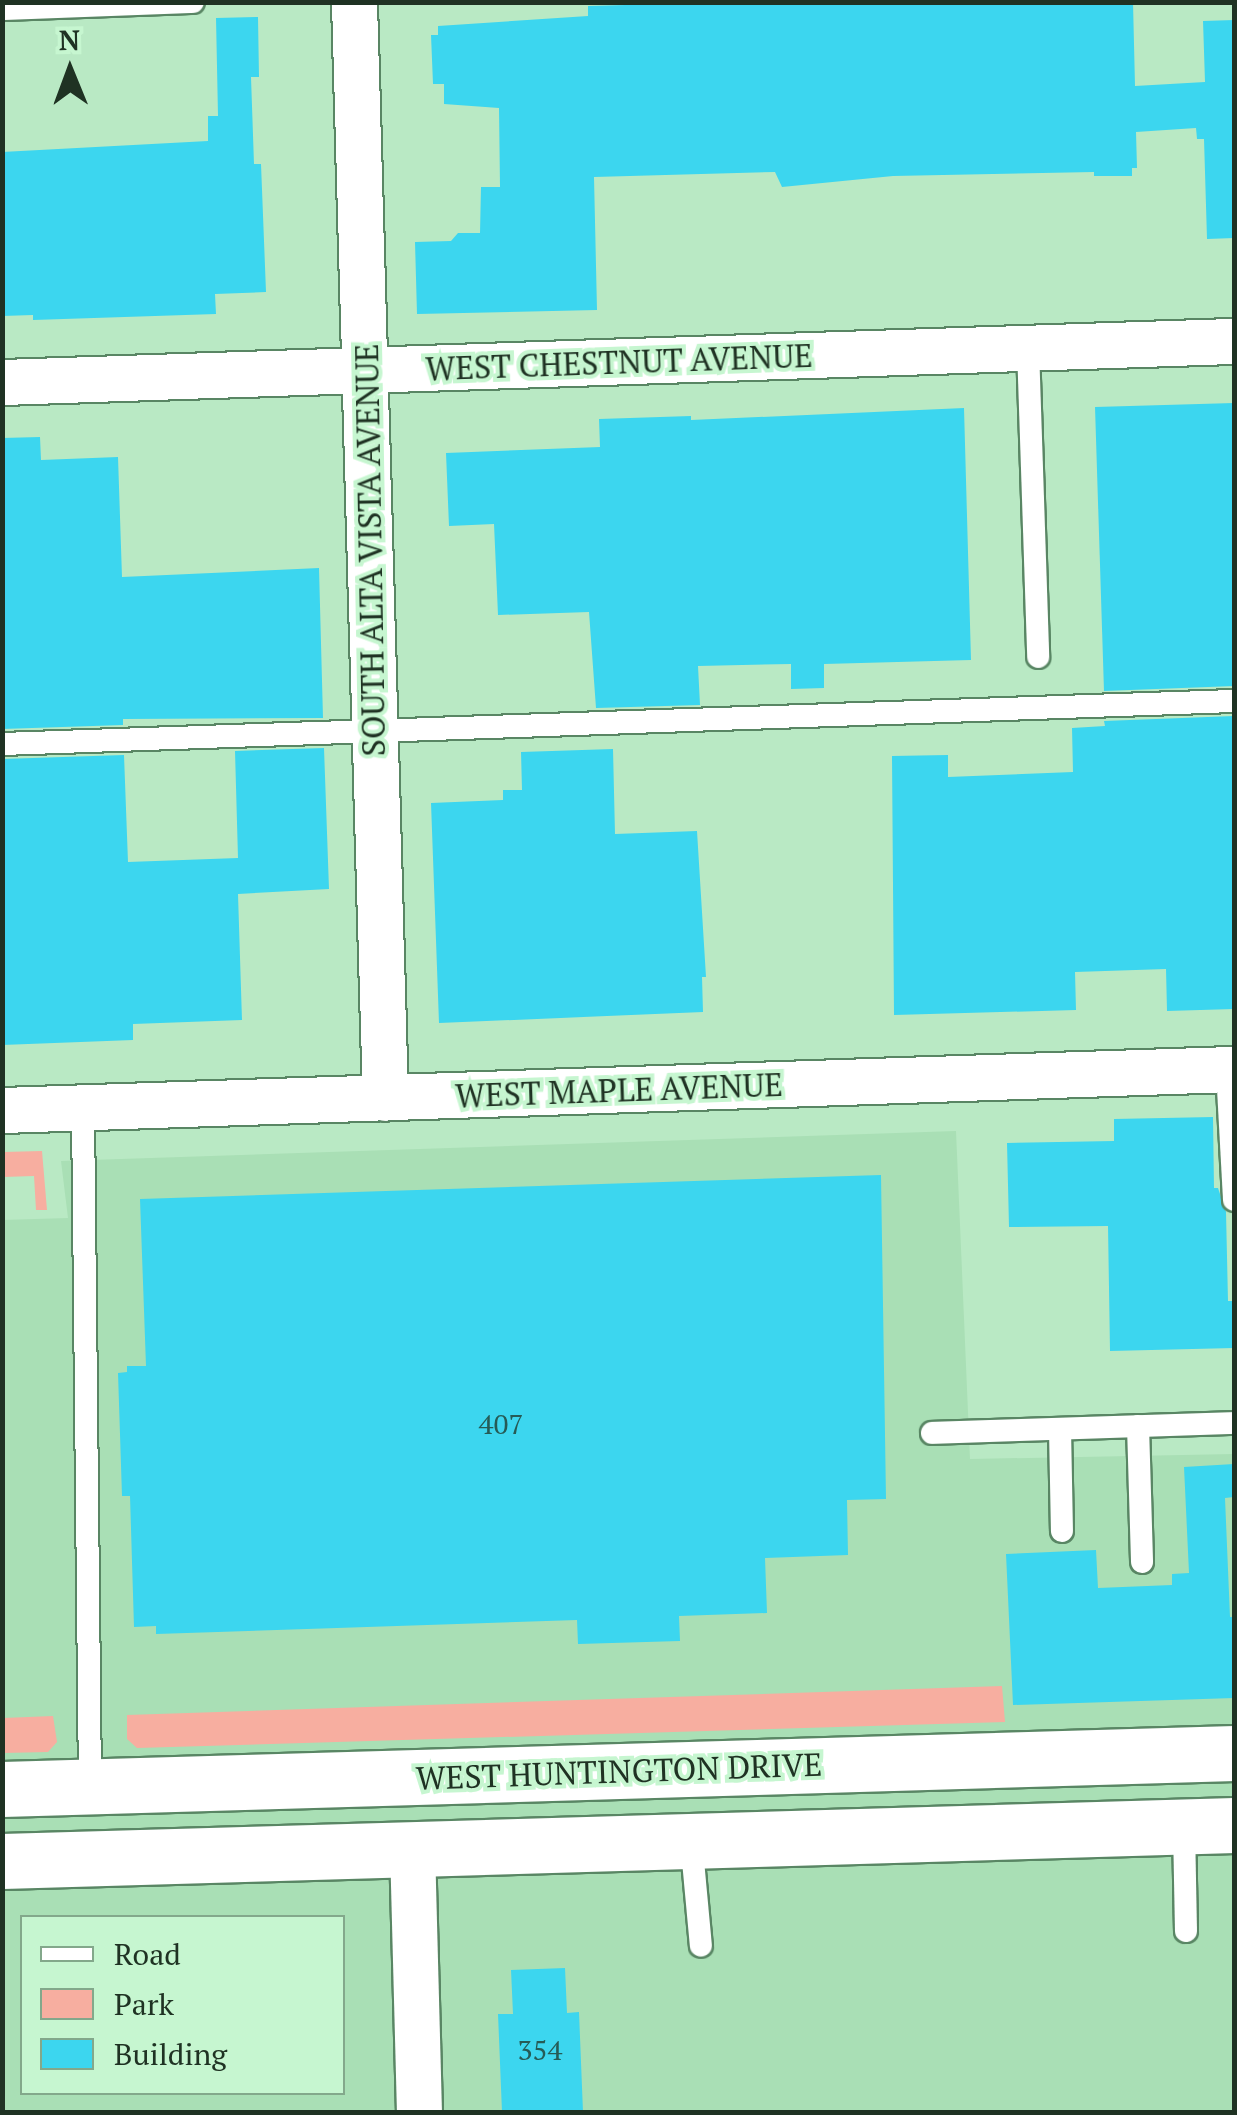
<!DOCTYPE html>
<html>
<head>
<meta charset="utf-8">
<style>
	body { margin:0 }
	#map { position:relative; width:1237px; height:2115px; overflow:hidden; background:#b9e9c4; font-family:"PT Serif",serif }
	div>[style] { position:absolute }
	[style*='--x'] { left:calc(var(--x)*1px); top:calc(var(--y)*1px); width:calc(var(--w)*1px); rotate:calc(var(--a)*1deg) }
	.built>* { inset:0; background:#a9dfb5 }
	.green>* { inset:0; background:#f7aea0 }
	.building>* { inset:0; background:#3cd6ef }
	.roads { filter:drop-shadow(2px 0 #598664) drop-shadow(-2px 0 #598664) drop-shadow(0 2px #598664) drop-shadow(0 -2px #598664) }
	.lane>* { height:22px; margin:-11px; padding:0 11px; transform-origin:11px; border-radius:11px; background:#fff }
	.street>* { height:45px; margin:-22.5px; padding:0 22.5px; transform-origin:22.5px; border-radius:22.5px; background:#fff }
	.primary>* { height:55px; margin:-27.5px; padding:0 27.5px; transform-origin:27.5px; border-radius:27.5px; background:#fff }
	span { translate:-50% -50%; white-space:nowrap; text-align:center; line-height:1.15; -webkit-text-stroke:8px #c6f6d0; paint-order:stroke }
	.number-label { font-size:28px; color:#265b56 }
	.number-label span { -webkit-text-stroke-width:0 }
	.street-label { font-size:32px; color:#1f3223 }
	.frame { position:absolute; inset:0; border:5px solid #1f3223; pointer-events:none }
	.legend { position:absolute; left:20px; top:1915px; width:325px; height:180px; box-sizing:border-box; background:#c6f6d0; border:2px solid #83a88b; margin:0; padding:12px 18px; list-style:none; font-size:30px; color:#1f3223 }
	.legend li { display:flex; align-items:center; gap:20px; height:50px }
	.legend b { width:50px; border:2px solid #83a88b }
	.north { position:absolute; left:20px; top:20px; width:100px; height:100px; -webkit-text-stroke:8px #c6f6d0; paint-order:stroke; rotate:359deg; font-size:28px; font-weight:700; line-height:40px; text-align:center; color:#1f3223 }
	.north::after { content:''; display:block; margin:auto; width:35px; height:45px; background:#1f3223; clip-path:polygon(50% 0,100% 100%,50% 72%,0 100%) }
</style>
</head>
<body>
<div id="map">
	<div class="built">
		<div style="clip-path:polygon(evenodd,956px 1131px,970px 1459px,1234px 1454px,1234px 2112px,3px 2112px,2px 1220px,68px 1218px,61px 1161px,956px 1131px,22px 1918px,342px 1918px,342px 2092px,22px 2092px,22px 1918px)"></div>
	</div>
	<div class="green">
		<div style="clip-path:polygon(42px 1151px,47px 1210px,36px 1210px,34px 1176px,3px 1177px,3px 1152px)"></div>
		<div style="clip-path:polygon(1002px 1686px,1005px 1722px,137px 1748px,127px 1739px,127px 1715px)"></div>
		<div style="clip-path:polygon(53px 1716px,57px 1742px,48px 1752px,3px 1753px,3px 1718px)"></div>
	</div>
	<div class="building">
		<div style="clip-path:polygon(738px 2px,1133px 2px,1135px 86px,1205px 82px,1203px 21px,1234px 20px,1234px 238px,1207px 239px,1204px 139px,1197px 139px,1196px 128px,1136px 132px,1137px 168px,1132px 168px,1132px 176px,1094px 176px,1094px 172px,893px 176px,782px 187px,775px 172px,594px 177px,597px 310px,417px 314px,415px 242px,451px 241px,458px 233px,480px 233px,481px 187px,500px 187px,499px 108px,444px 104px,444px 84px,433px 84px,431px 35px,438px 35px,438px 26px,588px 16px,588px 6px)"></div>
		<div style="clip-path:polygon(258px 17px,259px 77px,251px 77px,254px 164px,261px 164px,266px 292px,215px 294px,216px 314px,33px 320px,33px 315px,2px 316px,2px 152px,208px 141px,208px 116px,218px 116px,216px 18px)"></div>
		<div style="clip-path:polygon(1234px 403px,1234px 686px,1104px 691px,1095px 407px)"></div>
		<div style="clip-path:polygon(964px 408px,971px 660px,824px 664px,824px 688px,791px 689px,791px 664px,698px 666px,700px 705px,596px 708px,589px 612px,498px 615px,494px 524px,449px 526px,446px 453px,600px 447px,599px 419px,691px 416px,691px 420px)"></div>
		<div style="clip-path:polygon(40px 437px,41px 460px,118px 457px,122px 577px,319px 568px,323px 718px,123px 719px,123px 725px,2px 729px,2px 438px)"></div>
		<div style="clip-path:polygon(1234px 716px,1234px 1009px,1167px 1011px,1166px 969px,1075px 972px,1076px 1010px,894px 1015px,892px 756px,948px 755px,948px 777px,1073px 772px,1072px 728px,1105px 726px,1104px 721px)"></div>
		<div style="clip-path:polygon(324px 748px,329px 889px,238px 894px,242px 1020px,133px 1024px,133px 1040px,2px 1045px,2px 759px,124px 755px,128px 862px,238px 858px,235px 751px)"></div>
		<div style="clip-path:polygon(613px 749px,615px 834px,697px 831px,706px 977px,702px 977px,703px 1012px,439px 1023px,431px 803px,503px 800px,503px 790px,522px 790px,521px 752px)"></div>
		<div style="clip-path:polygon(1213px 1117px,1214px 1188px,1218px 1188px,1226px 1212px,1228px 1301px,1234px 1301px,1234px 1348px,1110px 1351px,1108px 1226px,1009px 1227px,1007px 1143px,1114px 1141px,1114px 1119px)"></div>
		<div style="clip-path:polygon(881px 1175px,886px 1499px,847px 1500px,848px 1555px,765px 1558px,767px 1613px,679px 1616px,680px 1641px,578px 1644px,577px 1620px,156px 1634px,156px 1626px,134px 1627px,130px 1496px,122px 1496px,118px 1373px,127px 1372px,127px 1366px,146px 1366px,140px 1199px)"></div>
		<div style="clip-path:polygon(1234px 1464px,1234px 1497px,1225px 1498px,1230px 1617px,1234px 1617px,1234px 1698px,1013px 1705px,1006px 1554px,1096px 1550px,1098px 1588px,1172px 1585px,1172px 1574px,1189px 1573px,1184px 1467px)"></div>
		<div style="clip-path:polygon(565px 1968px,567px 2013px,579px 2012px,583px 2112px,502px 2112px,498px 2014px,513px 2014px,511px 1970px)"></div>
	</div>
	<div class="roads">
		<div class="lane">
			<div style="--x:2;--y:9;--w:191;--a:-2.1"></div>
			<div style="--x:1028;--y:348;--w:309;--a:88.1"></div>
			<div style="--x:2;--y:744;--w:1233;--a:-2"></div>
			<div style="--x:1227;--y:1070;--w:130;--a:86.9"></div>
			<div style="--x:83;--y:1108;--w:680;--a:89.41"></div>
			<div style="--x:1138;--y:1426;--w:136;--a:88.3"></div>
			<div style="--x:1060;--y:1429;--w:102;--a:88.9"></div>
			<div style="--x:932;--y:1433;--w:302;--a:-1.9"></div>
			<div style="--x:1184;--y:1827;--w:104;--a:88.9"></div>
			<div style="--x:691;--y:1839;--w:107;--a:84.7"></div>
		</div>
		<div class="street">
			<div style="--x:354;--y:2;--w:1096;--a:88.38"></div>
			<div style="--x:2;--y:382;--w:1233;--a:-1.91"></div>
			<div style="--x:2;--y:1110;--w:1233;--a:-1.91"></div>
			<div style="--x:412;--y:1846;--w:266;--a:88.5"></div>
		</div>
		<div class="primary">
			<div style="--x:2;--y:1789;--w:1233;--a:-1.67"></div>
			<div style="--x:2;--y:1861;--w:1233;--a:-1.67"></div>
		</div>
	</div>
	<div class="number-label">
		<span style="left:501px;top:1424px">407</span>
		<span style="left:540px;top:2050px">354</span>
	</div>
	<div class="street-label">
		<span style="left:619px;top:362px;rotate:-2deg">WEST CHESTNUT AVENUE</span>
		<span style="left:370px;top:550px;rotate:-91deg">SOUTH ALTA VISTA AVENUE</span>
		<span style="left:619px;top:1090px;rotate:-2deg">WEST MAPLE AVENUE</span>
		<span style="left:619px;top:1771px;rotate:-2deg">WEST HUNTINGTON DRIVE</span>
	</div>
	<div class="frame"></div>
	<ul class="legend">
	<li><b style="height:12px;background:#fff"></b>Road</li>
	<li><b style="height:28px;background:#f7aea0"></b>Park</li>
	<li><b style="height:28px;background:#3cd6ef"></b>Building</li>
	</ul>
	<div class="north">N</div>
</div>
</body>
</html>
